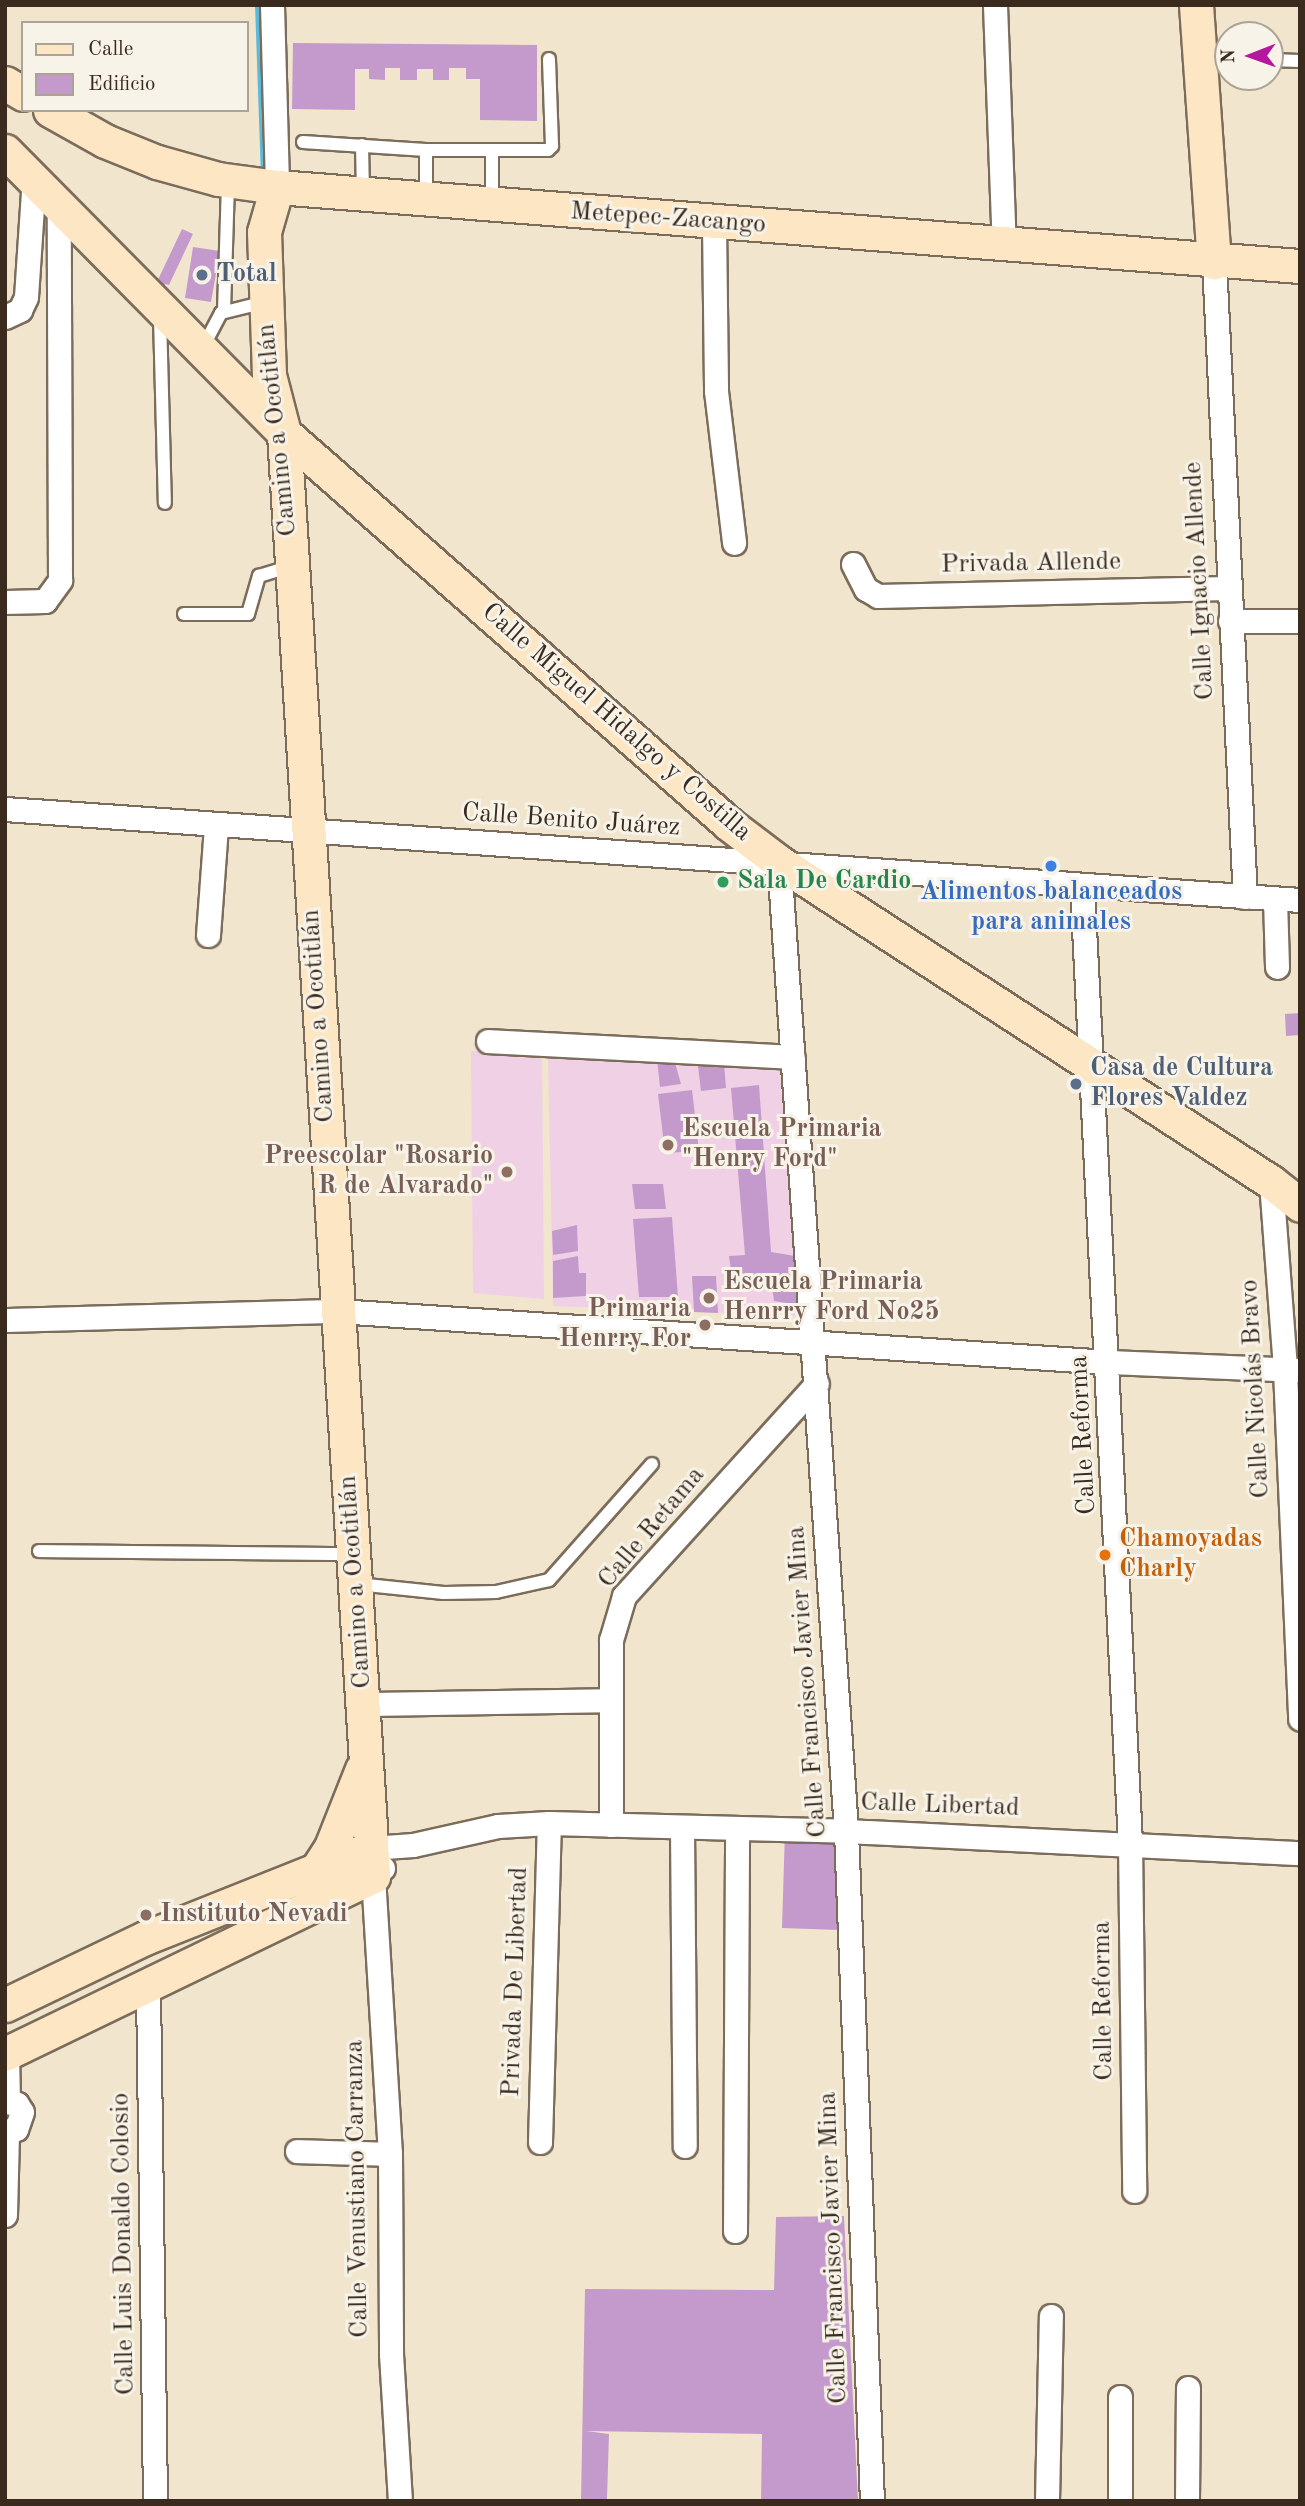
<!DOCTYPE html>
<html>
<head>
<meta charset="utf-8">
<style>
	body { margin:0 }
	#map { position:relative; width:1305px; height:2506px; overflow:hidden; background:#f1e6cd; font-family:"Old Standard TT",serif }
	div>[style] { position:absolute }
	[style*='--x'] { left:calc(var(--x)*1px); top:calc(var(--y)*1px); width:calc(var(--w)*1px); rotate:calc(var(--a)*1deg) }
	.built>* { inset:0; background:#f0d0e5 }
	.stream>* { height:6px; margin:-3px; padding:0 3px; transform-origin:3px; border-radius:3px; background:#5bb9d9 }
	.building>* { inset:0; background:#c49acc }
	.roads { filter:drop-shadow(2px 0 #7b6c5b) drop-shadow(-2px 0 #7b6c5b) drop-shadow(0 2px #7b6c5b) drop-shadow(0 -2px #7b6c5b) }
	.lane>* { height:12px; margin:-6px; padding:0 6px; transform-origin:6px; border-radius:6px; background:#fff }
	.street>* { height:23px; margin:-11.5px; padding:0 11.5px; transform-origin:11.5px; border-radius:11.5px; background:#fff }
	.secondary>* { height:33px; margin:-16.5px; padding:0 16.5px; transform-origin:16.5px; border-radius:16.5px; background:#fce6c4 }
	.dots>* { width:19px; height:19px; translate:-50% -50%; box-sizing:border-box; border:4px solid #f7f3e8; border-radius:50% }
	span { translate:-50% -50%; white-space:nowrap; text-align:center; line-height:1.15; -webkit-text-stroke:6px #f7f3e8; paint-order:stroke }
	.street-label { font-size:26px; color:#3b2a1e }
	.service-label { font-size:26px; color:#4e5e75; font-weight:700 }
	.left { translate:0 -50%; text-align:left }
	.leisure-label { font-size:26px; color:#27864d; font-weight:700 }
	.shop-label { font-size:26px; color:#366cbe; font-weight:700 }
	.education-label { font-size:26px; color:#785e54; font-weight:700 }
	.right { translate:-100% -50%; text-align:right }
	.food-label { font-size:26px; color:#c56008; font-weight:700 }
	.frame { position:absolute; inset:0; border:7px solid #3b2a1e; pointer-events:none }
	.legend { position:absolute; left:21px; top:21px; width:228px; height:91px; box-sizing:border-box; background:#f7f3e8; border:2px solid #aca397; margin:0; padding:9px 12px; list-style:none; font-size:21px; color:#3b2a1e }
	.legend li { display:flex; align-items:center; gap:14px; height:35px }
	.legend b { width:35px; border:2px solid #aca397 }
	.north { position:absolute; left:1214px; top:21px; width:70px; height:70px; box-sizing:border-box; background:#f7f3e8; border:2px solid #aca397; border-radius:50%; rotate:269deg; font-size:19px; font-weight:700; line-height:28px; text-align:center; color:#3b2a1e }
	.north::after { content:''; display:block; margin:auto; width:24px; height:32px; background:#b5179e; clip-path:polygon(50% 0,100% 100%,50% 72%,0 100%) }
</style>
</head>
<body>
<div id="map">
	<div class="built">
		<div style="clip-path:polygon(471px 1051px,542px 1052px,544px 1299px,473px 1293px)"></div>
		<div style="clip-path:polygon(548px 1054px,779px 1060px,800px 1316px,553px 1306px)"></div>
	</div>
	<div class="stream">
		<div style="--x:258;--y:5;--w:168;--a:88"></div>
	</div>
	<div class="building">
		<div style="clip-path:polygon(293px 43px,537px 45px,537px 121px,480px 120px,480px 79px,466px 79px,466px 68px,449px 68px,449px 80px,433px 80px,433px 69px,417px 69px,417px 80px,400px 80px,400px 68px,385px 68px,385px 80px,369px 79px,369px 69px,355px 69px,355px 110px,292px 109px)"></div>
		<div style="clip-path:polygon(182px 229px,193px 234px,169px 285px,165px 284px,162px 289px,155px 286px)"></div>
		<div style="clip-path:polygon(193px 247px,220px 251px,211px 302px,185px 298px)"></div>
		<div style="clip-path:polygon(1300px 1013px,1300px 1035px,1286px 1036px,1285px 1014px)"></div>
		<div style="clip-path:polygon(657px 1059px,674px 1059px,681px 1084px,660px 1087px)"></div>
		<div style="clip-path:polygon(724px 1063px,726px 1088px,701px 1091px,698px 1066px)"></div>
		<div style="clip-path:polygon(759px 1085px,771px 1252px,795px 1256px,799px 1305px,774px 1301px,771px 1277px,732px 1278px,729px 1256px,745px 1255px,731px 1088px)"></div>
		<div style="clip-path:polygon(692px 1090px,699px 1151px,665px 1153px,658px 1094px)"></div>
		<div style="clip-path:polygon(632px 1184px,663px 1184px,666px 1209px,635px 1209px)"></div>
		<div style="clip-path:polygon(672px 1217px,678px 1297px,639px 1297px,633px 1219px)"></div>
		<div style="clip-path:polygon(577px 1225px,578px 1251px,553px 1255px,552px 1231px)"></div>
		<div style="clip-path:polygon(578px 1256px,579px 1273px,586px 1273px,586px 1296px,553px 1298px,553px 1261px)"></div>
		<div style="clip-path:polygon(692px 1276px,716px 1276px,718px 1313px,694px 1312px)"></div>
		<div style="clip-path:polygon(785px 1830px,836px 1831px,839px 1930px,782px 1928px)"></div>
		<div style="clip-path:polygon(844px 2216px,858px 2501px,761px 2501px,762px 2434px,586px 2431px,609px 2434px,607px 2499px,581px 2499px,585px 2289px,774px 2290px,776px 2217px)"></div>
	</div>
	<div class="roads">
		<div class="lane">
			<div style="--x:1200;--y:58;--w:28;--a:2"></div>
			<div style="--x:1270;--y:60;--w:30;--a:2"></div>
			<div style="--x:303;--y:142;--w:123;--a:3.7"></div>
			<div style="--x:426;--y:150;--w:122;--a:0"></div>
			<div style="--x:548;--y:150;--w:6;--a:-45"></div>
			<div style="--x:552;--y:146;--w:87;--a:-92"></div>
			<div style="--x:362;--y:145;--w:49;--a:88.8"></div>
			<div style="--x:426;--y:199;--w:49;--a:-90"></div>
			<div style="--x:492;--y:204;--w:52;--a:-90"></div>
			<div style="--x:224;--y:311;--w:129;--a:-88.2"></div>
			<div style="--x:160;--y:317;--w:186;--a:88.5"></div>
			<div style="--x:202;--y:349;--w:41;--a:-62.2"></div>
			<div style="--x:221;--y:313;--w:45;--a:-14"></div>
			<div style="--x:184;--y:614;--w:64;--a:0"></div>
			<div style="--x:248;--y:614;--w:40;--a:-74"></div>
			<div style="--x:259;--y:576;--w:34;--a:-17"></div>
			<div style="--x:39;--y:1551;--w:312;--a:0.6"></div>
			<div style="--x:357;--y:1584;--w:87;--a:5.9"></div>
			<div style="--x:444;--y:1593;--w:52;--a:-1.1"></div>
			<div style="--x:496;--y:1592;--w:54;--a:-12.8"></div>
			<div style="--x:549;--y:1580;--w:155;--a:-48.4"></div>
		</div>
		<div class="street">
			<div style="--x:272;--y:5;--w:182;--a:88.4"></div>
			<div style="--x:995;--y:5;--w:240;--a:87.9"></div>
			<div style="--x:714;--y:223;--w:168;--a:89.3"></div>
			<div style="--x:716;--y:391;--w:153;--a:83.2"></div>
			<div style="--x:1214;--y:262;--w:636;--a:87.21"></div>
			<div style="--x:5;--y:317;--w:17;--a:-25"></div>
			<div style="--x:20;--y:310;--w:14;--a:-65"></div>
			<div style="--x:26;--y:297;--w:119;--a:-86.2"></div>
			<div style="--x:853;--y:564;--w:28;--a:63"></div>
			<div style="--x:866;--y:589;--w:14;--a:30"></div>
			<div style="--x:878;--y:596;--w:349;--a:-1.3"></div>
			<div style="--x:5;--y:602;--w:40;--a:-1.4"></div>
			<div style="--x:45;--y:601;--w:26;--a:-54"></div>
			<div style="--x:60;--y:580;--w:376;--a:-90.2"></div>
			<div style="--x:1230;--y:621;--w:70;--a:0"></div>
			<div style="--x:5;--y:809;--w:1298;--a:4.02"></div>
			<div style="--x:779;--y:862;--w:971;--a:86.04"></div>
			<div style="--x:846;--y:1831;--w:671;--a:87.78"></div>
			<div style="--x:1082;--y:888;--w:955;--a:87.12"></div>
			<div style="--x:1130;--y:1842;--w:349;--a:89.3"></div>
			<div style="--x:1275;--y:899;--w:68;--a:88.3"></div>
			<div style="--x:208;--y:935;--w:110;--a:-85.8"></div>
			<div style="--x:488;--y:1041;--w:305;--a:3"></div>
			<div style="--x:1271;--y:1182;--w:189;--a:85.7"></div>
			<div style="--x:1285;--y:1370;--w:349;--a:87.5"></div>
			<div style="--x:5;--y:1320;--w:332;--a:-1.6"></div>
			<div style="--x:337;--y:1311;--w:774;--a:3.78"></div>
			<div style="--x:1109;--y:1362;--w:191;--a:2.4"></div>
			<div style="--x:365;--y:1704;--w:245;--a:-0.9"></div>
			<div style="--x:611;--y:1825;--w:185;--a:-90"></div>
			<div style="--x:611;--y:1640;--w:46;--a:-73.5"></div>
			<div style="--x:624;--y:1596;--w:287;--a:-47.8"></div>
			<div style="--x:682;--y:1829;--w:317;--a:89.5"></div>
			<div style="--x:371;--y:1848;--w:42;--a:-4.1"></div>
			<div style="--x:413;--y:1845;--w:87;--a:-12.6"></div>
			<div style="--x:498;--y:1826;--w:51;--a:-3.4"></div>
			<div style="--x:549;--y:1823;--w:297;--a:1.5"></div>
			<div style="--x:846;--y:1831;--w:455;--a:2.8"></div>
			<div style="--x:383;--y:1868;--w:13;--a:141"></div>
			<div style="--x:373;--y:1876;--w:279;--a:86.5"></div>
			<div style="--x:390;--y:2154;--w:200;--a:89.7"></div>
			<div style="--x:391;--y:2354;--w:147;--a:86.5"></div>
			<div style="--x:148;--y:1987;--w:514;--a:89.22"></div>
			<div style="--x:7;--y:2053;--w:49;--a:88.8"></div>
			<div style="--x:5;--y:2102;--w:12;--a:9"></div>
			<div style="--x:17;--y:2104;--w:9;--a:58"></div>
			<div style="--x:22;--y:2112;--w:18;--a:109"></div>
			<div style="--x:16;--y:2129;--w:11;--a:170"></div>
			<div style="--x:540;--y:2142;--w:319;--a:-88.4"></div>
			<div style="--x:297;--y:2151;--w:93;--a:1.8"></div>
			<div style="--x:5;--y:2215;--w:84;--a:-88.6"></div>
			<div style="--x:735;--y:2231;--w:403;--a:-89.7"></div>
			<div style="--x:1047;--y:2501;--w:185;--a:-88.8"></div>
			<div style="--x:1120;--y:2501;--w:104;--a:-90"></div>
			<div style="--x:1187;--y:2501;--w:113;--a:-89.5"></div>
		</div>
		<div class="secondary">
			<div style="--x:1196;--y:5;--w:258;--a:86"></div>
			<div style="--x:5;--y:83;--w:21;--a:31"></div>
			<div style="--x:50;--y:110;--w:63;--a:29.4"></div>
			<div style="--x:105;--y:141;--w:56;--a:22"></div>
			<div style="--x:157;--y:162;--w:63;--a:15.6"></div>
			<div style="--x:218;--y:179;--w:60;--a:7.7"></div>
			<div style="--x:277;--y:187;--w:1026;--a:4.42"></div>
			<div style="--x:5;--y:151;--w:397;--a:45.3"></div>
			<div style="--x:284;--y:433;--w:592;--a:41.3"></div>
			<div style="--x:729;--y:824;--w:63;--a:37.2"></div>
			<div style="--x:779;--y:862;--w:587;--a:33.04"></div>
			<div style="--x:1271;--y:1182;--w:37;--a:38"></div>
			<div style="--x:315;--y:1872;--w:30;--a:-57"></div>
			<div style="--x:331;--y:1847;--w:84;--a:-68.3"></div>
			<div style="--x:5;--y:2005;--w:155;--a:-25.6"></div>
			<div style="--x:145;--y:1938;--w:243;--a:-21.7"></div>
			<div style="--x:5;--y:2054;--w:409;--a:-25.8"></div>
			<div style="--x:373;--y:1876;--w:1446;--a:-93.53"></div>
			<div style="--x:284;--y:433;--w:60;--a:-104.5"></div>
			<div style="--x:269;--y:375;--w:143;--a:-92"></div>
			<div style="--x:264;--y:232;--w:47;--a:-73.9"></div>
		</div>
	</div>
	<div class="dots">
		<div style="left:202px;top:275px;background:#5c6f8a"></div>
		<div style="left:1051px;top:866px;background:#3f7fe0"></div>
		<div style="left:723px;top:882px;background:#2e9e5b"></div>
		<div style="left:1076px;top:1084px;background:#5c6f8a"></div>
		<div style="left:668px;top:1145px;background:#8d6e63"></div>
		<div style="left:507px;top:1172px;background:#8d6e63"></div>
		<div style="left:709px;top:1298px;background:#8d6e63"></div>
		<div style="left:705px;top:1325px;background:#8d6e63"></div>
		<div style="left:1105px;top:1555px;background:#e8710a"></div>
		<div style="left:146px;top:1915px;background:#8d6e63"></div>
	</div>
	<div class="street-label">
		<span style="left:668px;top:219px;rotate:4deg">Metepec-Zacango</span>
		<span style="left:278px;top:430px;rotate:-96deg">Camino a Ocotitlán</span>
		<span style="left:1031px;top:564px;rotate:-1deg">Privada Allende</span>
		<span style="left:1200px;top:581px;rotate:-93deg">Calle Ignacio Allende</span>
		<span style="left:616px;top:723px;rotate:41deg">Calle Miguel Hidalgo y Costilla</span>
		<span style="left:571px;top:821px;rotate:4deg">Calle Benito Juárez</span>
		<span style="left:319px;top:1016px;rotate:-94deg">Camino a Ocotitlán</span>
		<span style="left:1256px;top:1389px;rotate:-93deg">Calle Nicolás Bravo</span>
		<span style="left:1084px;top:1435px;rotate:-93deg">Calle Reforma</span>
		<span style="left:652px;top:1528px;rotate:-50deg">Calle Retama</span>
		<span style="left:356px;top:1582px;rotate:-94deg">Camino a Ocotitlán</span>
		<span style="left:808px;top:1682px;rotate:-94deg">Calle Francisco Javier Mina</span>
		<span style="left:940px;top:1806px;rotate:2deg">Calle Libertad</span>
		<span style="left:516px;top:1982px;rotate:-88deg">Privada De Libertad</span>
		<span style="left:1104px;top:2001px;rotate:-91deg">Calle Reforma</span>
		<span style="left:358px;top:2189px;rotate:-91deg">Calle Venustiano Carranza</span>
		<span style="left:124px;top:2244px;rotate:-91deg">Calle Luis Donaldo Colosio</span>
		<span style="left:834px;top:2248px;rotate:-92deg">Calle Francisco Javier Mina</span>
	</div>
	<div class="service-label">
		<span class="left" style="left:216px;top:275px">Total</span>
		<span class="left" style="left:1090px;top:1084px">Casa de Cultura<br>Flores Valdez</span>
	</div>
	<div class="leisure-label">
		<span class="left" style="left:737px;top:882px">Sala De Cardio</span>
	</div>
	<div class="shop-label">
		<span style="left:1051px;top:908px">Alimentos balanceados<br>para animales</span>
	</div>
	<div class="education-label">
		<span class="left" style="left:682px;top:1145px">Escuela Primaria<br>"Henry Ford"</span>
		<span class="right" style="left:493px;top:1172px">Preescolar "Rosario<br>R de Alvarado"</span>
		<span class="left" style="left:723px;top:1298px">Escuela Primaria<br>Henrry Ford No25</span>
		<span class="right" style="left:691px;top:1325px">Primaria<br>Henrry For</span>
		<span class="left" style="left:160px;top:1915px">Instituto Nevadi</span>
	</div>
	<div class="food-label">
		<span class="left" style="left:1119px;top:1555px">Chamoyadas<br>Charly</span>
	</div>
	<div class="frame"></div>
	<ul class="legend">
	<li><b style="height:9px;background:#fce6c4"></b>Calle</li>
	<li><b style="height:19px;background:#c49acc"></b>Edificio</li>
	</ul>
	<div class="north">N</div>
</div>
</body>
</html>
